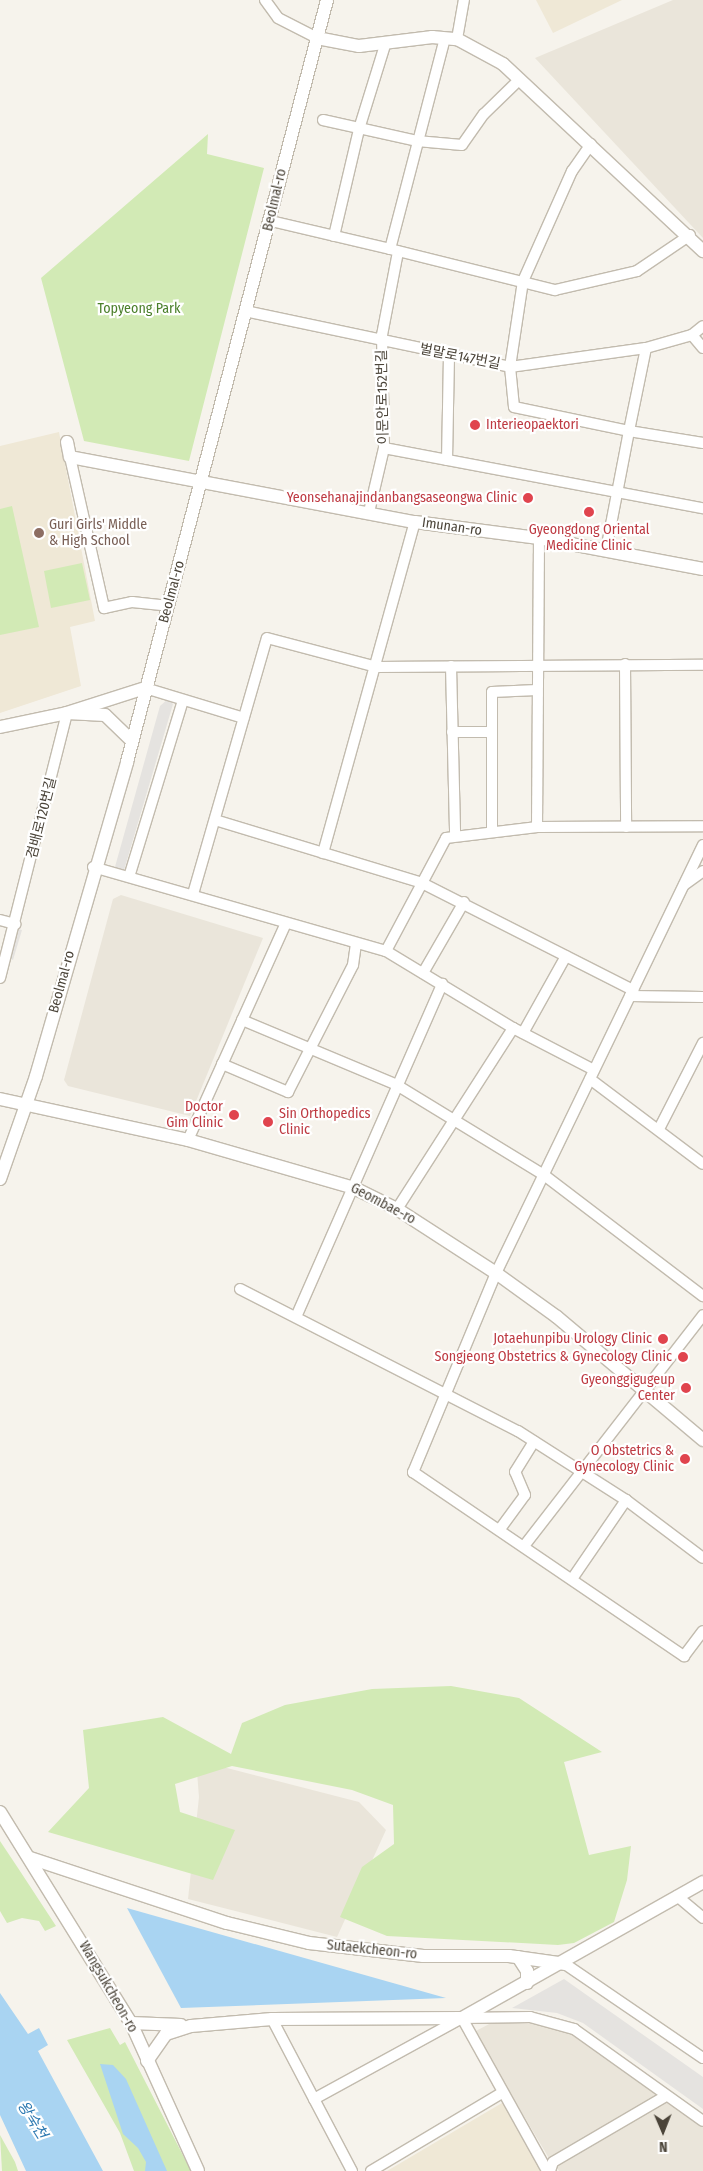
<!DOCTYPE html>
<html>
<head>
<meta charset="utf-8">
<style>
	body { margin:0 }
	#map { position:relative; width:703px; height:2171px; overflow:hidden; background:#f6f3ec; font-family:"Fira Sans Condensed","Noto Sans KR",sans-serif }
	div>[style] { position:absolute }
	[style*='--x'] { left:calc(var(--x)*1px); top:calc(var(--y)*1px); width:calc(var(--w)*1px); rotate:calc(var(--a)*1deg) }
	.residential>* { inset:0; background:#eae5da }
	.education>* { inset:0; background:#efe8d6 }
	.green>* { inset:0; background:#d2eab5 }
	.parking>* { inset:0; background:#e5e3e0 }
	.water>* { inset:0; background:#a9d4f2 }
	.roads { filter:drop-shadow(1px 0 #c2bbae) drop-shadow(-1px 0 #c2bbae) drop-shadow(0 1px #c2bbae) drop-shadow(0 -1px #c2bbae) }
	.minor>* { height:10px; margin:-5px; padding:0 5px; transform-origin:5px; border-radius:5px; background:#fff }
	.tertiary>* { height:12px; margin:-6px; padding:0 6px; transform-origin:6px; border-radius:6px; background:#fff }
	.dots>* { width:14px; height:14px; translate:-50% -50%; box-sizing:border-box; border:2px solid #fff; border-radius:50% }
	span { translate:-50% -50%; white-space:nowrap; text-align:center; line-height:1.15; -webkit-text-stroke:4.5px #fff; paint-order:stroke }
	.street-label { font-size:14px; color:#4b4439 }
	.park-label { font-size:14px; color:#4a7f2a }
	.health-label { font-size:14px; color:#be3a42 }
	.left { translate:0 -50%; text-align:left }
	.right { translate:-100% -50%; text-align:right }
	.education-label { font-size:14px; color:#785e54 }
	.water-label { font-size:15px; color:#2e7ab2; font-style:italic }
	.north { position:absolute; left:638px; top:2106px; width:50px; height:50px; -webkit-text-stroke:4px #fff; paint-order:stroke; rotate:179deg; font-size:14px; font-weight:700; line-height:20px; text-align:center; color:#4b4439 }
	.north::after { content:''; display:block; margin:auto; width:18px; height:22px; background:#4b4439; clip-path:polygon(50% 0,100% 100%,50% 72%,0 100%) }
</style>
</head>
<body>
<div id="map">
	<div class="residential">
		<div style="clip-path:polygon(673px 0,703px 0,703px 238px,535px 58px)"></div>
		<div style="clip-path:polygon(121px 895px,263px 938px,190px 1116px,68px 1086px,64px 1080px,113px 899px)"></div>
		<div style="clip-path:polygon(196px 1760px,359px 1802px,386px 1830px,337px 1937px,188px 1899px,199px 1797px)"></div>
		<div style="clip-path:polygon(555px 2021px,663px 2091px,550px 2160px,474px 2032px,493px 2022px)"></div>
		<div style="clip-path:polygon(673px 2098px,703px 2119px,703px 2171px,559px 2171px,553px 2162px)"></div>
	</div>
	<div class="education">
		<div style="clip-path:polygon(536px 0,622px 0,553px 33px)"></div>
		<div style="clip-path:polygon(59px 432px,95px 621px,70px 627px,81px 686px,0 713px,0 446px)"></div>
		<div style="clip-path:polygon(507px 2100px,548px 2171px,387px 2171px)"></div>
	</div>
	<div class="green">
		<div style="clip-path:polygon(208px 134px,207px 154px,264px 168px,189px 461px,84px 441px,41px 278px)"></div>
		<div style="clip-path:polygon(12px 506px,39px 627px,0 635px,0 509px)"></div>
		<div style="clip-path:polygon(82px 563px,90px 600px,51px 608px,44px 571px)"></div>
		<div style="clip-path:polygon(451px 1686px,519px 1698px,602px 1752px,564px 1762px,589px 1855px,631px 1846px,627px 1880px,614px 1922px,574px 1943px,558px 1945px,387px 1936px,340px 1917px,362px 1867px,394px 1844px,393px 1805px,352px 1790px,232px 1766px,175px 1784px,180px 1812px,235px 1830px,213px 1880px,48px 1832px,89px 1788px,83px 1730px,163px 1717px,231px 1754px,242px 1723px,285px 1705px,372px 1689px)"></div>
		<div style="clip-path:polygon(0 1841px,18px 1868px,56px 1926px,45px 1931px,39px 1921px,22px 1918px,7px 1923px,0 1911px)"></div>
		<div style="clip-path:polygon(110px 2028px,120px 2045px,125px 2042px,191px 2171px,134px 2171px,120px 2133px,67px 2040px)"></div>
		<div style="clip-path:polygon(0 2135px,15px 2162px,18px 2171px,2px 2171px)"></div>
	</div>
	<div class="parking">
		<div style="clip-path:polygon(168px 699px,173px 704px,122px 877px,113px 874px,160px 706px)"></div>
		<div style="clip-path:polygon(18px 929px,22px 930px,13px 960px,9px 958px)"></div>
		<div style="clip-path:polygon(564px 1979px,703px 2077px,703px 2109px,583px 2023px,557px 2013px,512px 2008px)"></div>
	</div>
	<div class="water">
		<div style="clip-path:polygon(127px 1908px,446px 1998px,181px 2008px)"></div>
		<div style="clip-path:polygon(0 1993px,28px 2034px,39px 2028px,48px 2045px,38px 2051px,103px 2171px,26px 2171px,0 2115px)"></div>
		<div style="clip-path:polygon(100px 2064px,113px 2065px,126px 2079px,167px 2171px,145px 2171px,146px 2162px,138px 2148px,123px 2134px)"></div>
	</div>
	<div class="roads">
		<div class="minor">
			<div style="--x:265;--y:0;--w:22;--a:54"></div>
			<div style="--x:278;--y:18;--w:44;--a:27.1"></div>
			<div style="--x:445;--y:38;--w:218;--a:104.6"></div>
			<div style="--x:390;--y:249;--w:170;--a:14"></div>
			<div style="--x:555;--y:290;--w:84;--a:-13"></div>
			<div style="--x:637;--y:271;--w:64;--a:-34.2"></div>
			<div style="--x:457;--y:39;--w:40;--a:-80"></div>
			<div style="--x:323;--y:120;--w:96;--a:12.6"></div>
			<div style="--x:417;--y:141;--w:45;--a:5.1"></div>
			<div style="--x:462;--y:145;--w:38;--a:-55"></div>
			<div style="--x:484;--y:114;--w:50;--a:-44.2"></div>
			<div style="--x:591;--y:144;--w:33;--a:125"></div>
			<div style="--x:572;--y:171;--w:120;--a:114"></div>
			<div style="--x:523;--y:281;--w:87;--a:98.6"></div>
			<div style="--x:510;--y:367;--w:40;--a:84.3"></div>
			<div style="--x:514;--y:407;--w:117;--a:11.8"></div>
			<div style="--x:629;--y:431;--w:121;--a:100.9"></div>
			<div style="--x:271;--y:221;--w:122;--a:13.2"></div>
			<div style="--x:334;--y:236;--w:110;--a:-76.8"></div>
			<div style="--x:359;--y:129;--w:88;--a:-72.8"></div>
			<div style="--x:245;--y:311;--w:271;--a:11.9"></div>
			<div style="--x:510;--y:367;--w:137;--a:-8"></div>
			<div style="--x:646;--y:348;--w:48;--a:-15.8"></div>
			<div style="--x:692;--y:335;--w:14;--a:-39"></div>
			<div style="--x:692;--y:335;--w:17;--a:50"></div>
			<div style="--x:646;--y:348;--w:85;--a:101.6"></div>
			<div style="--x:629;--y:431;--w:75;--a:9.2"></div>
			<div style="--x:384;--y:448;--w:325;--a:10.7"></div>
			<div style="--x:70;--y:457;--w:155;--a:77.3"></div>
			<div style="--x:104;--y:608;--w:29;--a:-12"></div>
			<div style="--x:132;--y:602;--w:37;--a:6"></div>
			<div style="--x:447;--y:460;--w:105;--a:-88.9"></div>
			<div style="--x:369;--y:512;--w:66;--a:-76.8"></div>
			<div style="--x:384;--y:448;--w:113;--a:-91"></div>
			<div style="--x:382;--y:335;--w:85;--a:-79.1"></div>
			<div style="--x:625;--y:664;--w:163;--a:89.6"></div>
			<div style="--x:451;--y:666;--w:168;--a:88.6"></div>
			<div style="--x:145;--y:688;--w:103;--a:16.9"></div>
			<div style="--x:452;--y:732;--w:40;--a:0"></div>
			<div style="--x:215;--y:820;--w:216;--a:16.9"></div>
			<div style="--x:422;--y:883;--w:237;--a:26.9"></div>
			<div style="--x:537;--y:827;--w:166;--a:-0.3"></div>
			<div style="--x:492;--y:830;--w:138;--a:-90"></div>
			<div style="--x:492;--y:692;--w:45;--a:-2.5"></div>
			<div style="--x:703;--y:845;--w:475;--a:115.8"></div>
			<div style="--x:496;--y:1273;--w:216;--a:112.6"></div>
			<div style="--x:413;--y:1472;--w:328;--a:34.2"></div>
			<div style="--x:684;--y:1656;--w:31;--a:-53"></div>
			<div style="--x:323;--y:853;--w:344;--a:-74.5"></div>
			<div style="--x:93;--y:867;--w:305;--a:16"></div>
			<div style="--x:386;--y:951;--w:149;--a:31.2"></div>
			<div style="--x:513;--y:1028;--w:91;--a:27.4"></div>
			<div style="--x:129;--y:877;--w:185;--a:-73"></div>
			<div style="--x:684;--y:885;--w:24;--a:-36"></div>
			<div style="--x:193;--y:894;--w:266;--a:-73.9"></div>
			<div style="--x:267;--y:638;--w:114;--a:14.8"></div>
			<div style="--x:377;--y:667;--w:326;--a:-0.4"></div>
			<div style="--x:0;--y:920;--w:16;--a:15"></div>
			<div style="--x:386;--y:951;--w:128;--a:-62"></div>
			<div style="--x:446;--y:838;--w:92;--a:-6.9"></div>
			<div style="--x:537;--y:827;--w:289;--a:-89.6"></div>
			<div style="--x:423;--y:973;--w:82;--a:-60"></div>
			<div style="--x:0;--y:978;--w:273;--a:-75.8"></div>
			<div style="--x:630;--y:996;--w:73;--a:0.8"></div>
			<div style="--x:242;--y:1020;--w:166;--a:22.7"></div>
			<div style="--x:395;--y:1084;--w:175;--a:31.4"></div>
			<div style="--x:544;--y:1175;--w:200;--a:37.3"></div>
			<div style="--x:523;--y:1033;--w:88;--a:-60.8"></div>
			<div style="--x:222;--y:1064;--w:72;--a:23"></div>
			<div style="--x:288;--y:1092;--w:143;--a:-62.9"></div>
			<div style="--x:353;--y:965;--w:22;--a:-82"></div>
			<div style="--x:590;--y:1079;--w:141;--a:37"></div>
			<div style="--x:659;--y:1129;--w:97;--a:-62.9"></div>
			<div style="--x:188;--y:1140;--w:238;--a:-65.7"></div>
			<div style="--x:397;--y:1209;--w:215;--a:-57.3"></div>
			<div style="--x:240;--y:1289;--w:312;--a:27.1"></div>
			<div style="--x:518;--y:1431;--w:128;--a:32.6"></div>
			<div style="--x:626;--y:1500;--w:96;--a:37"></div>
			<div style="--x:296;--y:1317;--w:364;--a:-66.3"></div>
			<div style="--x:500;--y:1529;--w:42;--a:-53.7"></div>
			<div style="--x:525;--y:1495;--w:25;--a:-113"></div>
			<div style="--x:515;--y:1472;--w:36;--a:-58"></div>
			<div style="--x:524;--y:1546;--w:292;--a:-52.2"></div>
			<div style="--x:572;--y:1579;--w:96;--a:-55.6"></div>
			<div style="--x:677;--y:1896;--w:34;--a:40"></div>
			<div style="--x:565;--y:1964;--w:167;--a:34.3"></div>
			<div style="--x:462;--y:2018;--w:175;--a:60.9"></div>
			<div style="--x:272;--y:2019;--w:90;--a:62.3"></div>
			<div style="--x:352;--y:2171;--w:81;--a:-117.8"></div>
			<div style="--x:314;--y:2099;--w:169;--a:-28.7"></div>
			<div style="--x:462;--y:2018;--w:68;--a:-0.8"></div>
			<div style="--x:530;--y:2017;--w:46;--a:15.3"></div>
			<div style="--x:574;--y:2029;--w:158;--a:35.5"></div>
			<div style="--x:371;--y:2171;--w:152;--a:-30.8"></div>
			<div style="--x:550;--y:2171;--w:9;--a:-72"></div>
			<div style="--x:553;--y:2162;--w:131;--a:-30.3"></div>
		</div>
		<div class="tertiary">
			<div style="--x:317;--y:38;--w:43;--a:10.8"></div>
			<div style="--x:359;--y:46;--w:74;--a:-7"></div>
			<div style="--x:432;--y:37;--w:25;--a:5"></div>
			<div style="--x:457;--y:39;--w:52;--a:28.5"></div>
			<div style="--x:503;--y:64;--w:274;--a:43.1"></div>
			<div style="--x:67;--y:442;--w:15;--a:79"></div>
			<div style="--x:70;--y:457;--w:351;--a:10.7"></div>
			<div style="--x:415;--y:522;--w:125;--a:7.4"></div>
			<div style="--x:539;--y:538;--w:167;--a:10.7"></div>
			<div style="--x:0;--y:727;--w:68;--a:-11.8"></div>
			<div style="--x:132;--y:741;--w:37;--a:-136"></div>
			<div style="--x:105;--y:715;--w:38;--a:-177"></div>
			<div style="--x:67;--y:713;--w:82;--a:-17.8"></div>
			<div style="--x:0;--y:1099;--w:192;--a:12.3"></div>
			<div style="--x:188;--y:1140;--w:173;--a:16.1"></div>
			<div style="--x:354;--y:1188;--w:48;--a:26"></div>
			<div style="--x:397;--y:1209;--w:118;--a:32.9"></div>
			<div style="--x:496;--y:1273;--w:75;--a:35.8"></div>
			<div style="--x:557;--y:1317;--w:191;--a:40.1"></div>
			<div style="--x:0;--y:1179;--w:109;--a:-70.7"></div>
			<div style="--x:36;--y:1076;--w:327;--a:-73.8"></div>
			<div style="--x:127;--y:762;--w:788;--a:-75.29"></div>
			<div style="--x:0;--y:1812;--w:248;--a:58.2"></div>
			<div style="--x:131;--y:2023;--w:162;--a:65.6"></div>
			<div style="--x:30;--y:1858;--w:207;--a:18.3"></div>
			<div style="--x:227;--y:1923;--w:84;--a:13.7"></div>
			<div style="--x:309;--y:1943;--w:115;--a:6.5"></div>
			<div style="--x:423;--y:1956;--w:86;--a:0"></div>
			<div style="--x:509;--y:1956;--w:57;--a:8.1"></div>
			<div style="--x:518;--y:1957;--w:17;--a:57"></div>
			<div style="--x:527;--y:1971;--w:12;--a:90"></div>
			<div style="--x:131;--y:2023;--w:50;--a:2.3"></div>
			<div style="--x:147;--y:2061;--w:33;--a:-55"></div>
			<div style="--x:166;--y:2034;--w:26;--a:-18"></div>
			<div style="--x:191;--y:2026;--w:81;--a:-4.9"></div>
			<div style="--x:272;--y:2019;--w:190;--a:-0.3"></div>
			<div style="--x:462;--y:2018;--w:277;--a:-29.4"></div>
		</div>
	</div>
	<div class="dots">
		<div style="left:475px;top:425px;background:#e0444e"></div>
		<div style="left:528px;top:498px;background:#e0444e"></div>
		<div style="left:589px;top:512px;background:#e0444e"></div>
		<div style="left:39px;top:533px;background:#8d6e63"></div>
		<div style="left:234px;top:1115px;background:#e0444e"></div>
		<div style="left:268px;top:1122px;background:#e0444e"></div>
		<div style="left:663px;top:1339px;background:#e0444e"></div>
		<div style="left:683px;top:1357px;background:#e0444e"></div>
		<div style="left:686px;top:1388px;background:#e0444e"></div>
		<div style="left:685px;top:1459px;background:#e0444e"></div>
	</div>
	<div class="street-label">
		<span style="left:275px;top:200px;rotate:-77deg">Beolmal-ro</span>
		<span style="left:460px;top:357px;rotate:11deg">벌말로147번길</span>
		<span style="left:383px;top:397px;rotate:-91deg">이문안로152번길</span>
		<span style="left:452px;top:527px;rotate:8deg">Imunan-ro</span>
		<span style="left:172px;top:592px;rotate:-75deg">Beolmal-ro</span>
		<span style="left:42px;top:818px;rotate:-76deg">겸배로120번길</span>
		<span style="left:62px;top:982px;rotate:-75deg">Beolmal-ro</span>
		<span style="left:383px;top:1204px;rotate:28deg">Geombae-ro</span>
		<span style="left:372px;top:1950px;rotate:6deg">Sutaekcheon-ro</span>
		<span style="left:108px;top:1987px;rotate:60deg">Wangsukcheon-ro</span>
	</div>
	<div class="park-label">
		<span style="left:139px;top:309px">Topyeong Park</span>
	</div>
	<div class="health-label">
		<span class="left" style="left:486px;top:425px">Interieopaektori</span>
		<span class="right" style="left:517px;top:498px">Yeonsehanajindanbangsaseongwa Clinic</span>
		<span style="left:589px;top:538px">Gyeongdong Oriental<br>Medicine Clinic</span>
		<span class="right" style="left:223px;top:1115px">Doctor<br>Gim Clinic</span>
		<span class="left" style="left:279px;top:1122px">Sin Orthopedics<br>Clinic</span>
		<span class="right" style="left:652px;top:1339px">Jotaehunpibu Urology Clinic</span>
		<span class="right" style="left:672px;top:1357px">Songjeong Obstetrics &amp; Gynecology Clinic</span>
		<span class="right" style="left:675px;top:1388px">Gyeonggigugeup<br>Center</span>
		<span class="right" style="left:674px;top:1459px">O Obstetrics &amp;<br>Gynecology Clinic</span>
	</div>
	<div class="education-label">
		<span class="left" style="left:49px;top:533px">Guri Girls' Middle<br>&amp; High School</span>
	</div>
	<div class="water-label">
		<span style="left:32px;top:2120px;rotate:58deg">왕숙천</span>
	</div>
	<div class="north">N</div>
</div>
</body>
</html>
